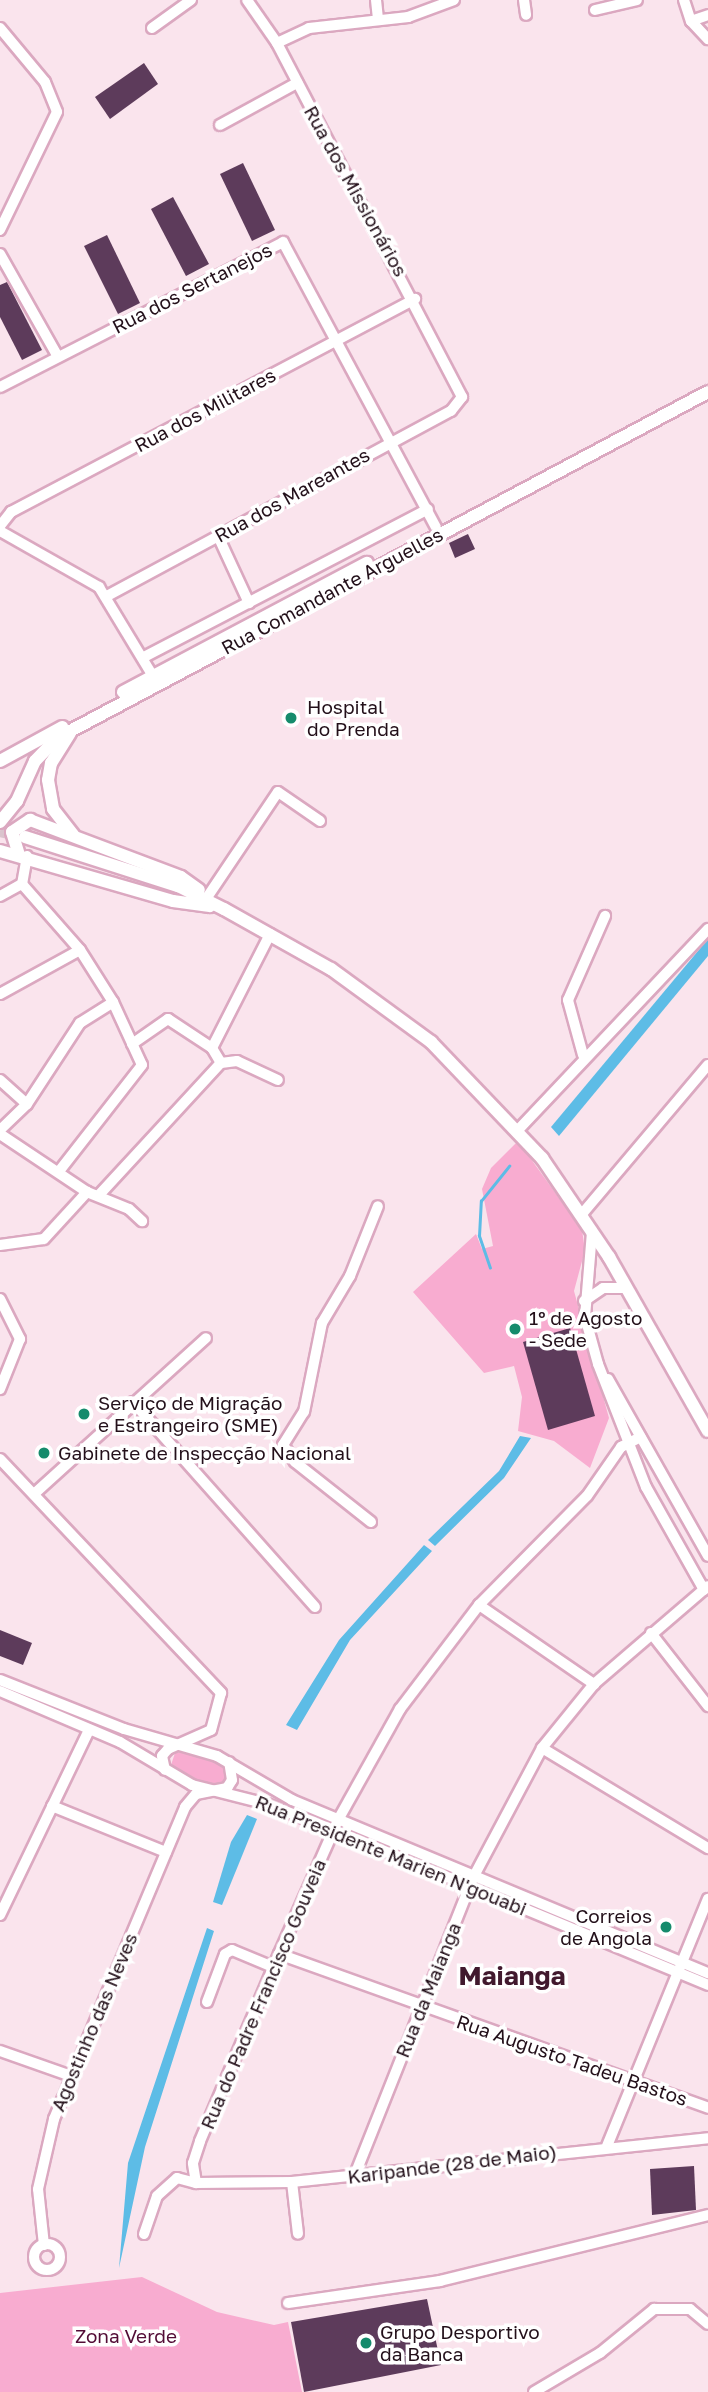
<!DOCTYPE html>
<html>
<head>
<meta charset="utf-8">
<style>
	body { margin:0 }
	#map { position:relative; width:708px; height:2392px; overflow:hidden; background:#fae4ed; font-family:"Golos Text",sans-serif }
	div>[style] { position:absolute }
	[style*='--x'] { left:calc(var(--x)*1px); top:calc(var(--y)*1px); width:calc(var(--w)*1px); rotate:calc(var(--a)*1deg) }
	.green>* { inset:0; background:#f8acd0 }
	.water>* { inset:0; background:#5dbce6 }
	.stream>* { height:2.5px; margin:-1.25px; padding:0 1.25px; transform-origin:1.25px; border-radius:1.25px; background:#5dbce6 }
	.building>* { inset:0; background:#5d3b5b }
	.major-tunnel>* { height:12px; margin-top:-6px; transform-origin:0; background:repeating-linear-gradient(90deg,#dac4cd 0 12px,transparent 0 18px) }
	.roads { filter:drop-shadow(2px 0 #dba8c0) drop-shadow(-2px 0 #dba8c0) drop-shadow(0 2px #dba8c0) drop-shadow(0 -2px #dba8c0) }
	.minor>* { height:10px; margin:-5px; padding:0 5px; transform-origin:5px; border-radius:5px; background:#fff }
	.minor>.ring { margin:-5px; padding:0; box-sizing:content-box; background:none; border:10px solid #fff; border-radius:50% }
	.major>* { height:12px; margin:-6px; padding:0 6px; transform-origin:6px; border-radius:6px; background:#fff }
	.dots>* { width:19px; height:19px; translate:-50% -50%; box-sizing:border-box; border:4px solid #fff; border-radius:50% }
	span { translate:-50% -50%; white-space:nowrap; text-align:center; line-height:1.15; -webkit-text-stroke:7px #fff; paint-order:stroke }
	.street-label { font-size:19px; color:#23101a }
	.poi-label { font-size:19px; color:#23101a }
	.left { translate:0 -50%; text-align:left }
	.right { translate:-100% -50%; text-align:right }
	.park-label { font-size:19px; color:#530c36 }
	.district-label { font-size:26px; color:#41192e; font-weight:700 }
</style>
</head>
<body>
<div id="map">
	<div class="green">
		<div style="clip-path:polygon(518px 1141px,582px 1230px,585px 1250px,574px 1291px,609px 1418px,590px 1468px,554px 1441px,518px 1431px,522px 1397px,514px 1366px,484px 1373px,413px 1292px,476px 1234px,482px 1249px,493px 1246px,482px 1189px,491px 1168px)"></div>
		<div style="clip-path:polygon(193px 1751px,221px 1762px,230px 1778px,223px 1785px,194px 1783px,170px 1768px,175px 1753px)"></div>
		<div style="clip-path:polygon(142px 2277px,217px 2312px,274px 2325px,288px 2322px,302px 2392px,0 2392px,0 2293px)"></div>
	</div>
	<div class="water">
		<div style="clip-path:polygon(708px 939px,708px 956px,559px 1136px,551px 1127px)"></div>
		<div style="clip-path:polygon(520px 1436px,531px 1438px,504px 1478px,435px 1546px,428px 1540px,499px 1471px)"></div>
		<div style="clip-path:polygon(424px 1545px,432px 1551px,350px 1640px,297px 1730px,286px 1725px,339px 1640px)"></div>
		<div style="clip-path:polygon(247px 1815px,257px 1819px,222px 1905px,213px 1902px,231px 1842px)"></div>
		<div style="clip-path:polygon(207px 1928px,214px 1931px,145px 2147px,119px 2268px,128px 2163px)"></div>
	</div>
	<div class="stream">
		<div style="--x:490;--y:1268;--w:34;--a:-109"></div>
		<div style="--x:479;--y:1236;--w:35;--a:-87"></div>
		<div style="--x:481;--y:1201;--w:45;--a:-51.3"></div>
	</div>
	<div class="building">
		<div style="clip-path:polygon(144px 63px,158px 84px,110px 119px,95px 97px)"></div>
		<div style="clip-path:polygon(243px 163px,275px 230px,252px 241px,220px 174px)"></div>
		<div style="clip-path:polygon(173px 197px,209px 264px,186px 276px,151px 209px)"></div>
		<div style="clip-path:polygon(107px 235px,140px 303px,118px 314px,84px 246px)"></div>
		<div style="clip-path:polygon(7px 282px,42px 350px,22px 360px,0 317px,0 285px)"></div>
		<div style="clip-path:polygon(468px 534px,475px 549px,455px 558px,449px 543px)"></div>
		<div style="clip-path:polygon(570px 1328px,595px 1416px,548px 1430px,523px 1342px)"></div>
		<div style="clip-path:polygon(0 1630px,32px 1643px,23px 1665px,0 1656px)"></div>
		<div style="clip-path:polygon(694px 2166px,696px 2210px,652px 2215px,650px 2169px)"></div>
		<div style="clip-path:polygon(427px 2299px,441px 2365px,304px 2392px,291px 2322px)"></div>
	</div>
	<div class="major-tunnel">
		<div style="--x:0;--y:831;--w:22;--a:13"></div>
	</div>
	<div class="roads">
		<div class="minor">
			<div style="--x:376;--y:0;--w:19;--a:84"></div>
			<div style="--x:524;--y:0;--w:15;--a:82"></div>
			<div style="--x:684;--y:0;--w:22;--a:72"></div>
			<div style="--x:691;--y:21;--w:18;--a:-19"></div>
			<div style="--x:595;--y:10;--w:43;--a:-13.4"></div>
			<div style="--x:691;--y:21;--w:25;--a:47"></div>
			<div style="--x:0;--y:28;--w:70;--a:50.2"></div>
			<div style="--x:45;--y:82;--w:32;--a:68"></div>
			<div style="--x:57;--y:112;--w:131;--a:115.8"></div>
			<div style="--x:152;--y:28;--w:48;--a:-35.7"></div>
			<div style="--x:277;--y:43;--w:35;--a:-25"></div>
			<div style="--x:309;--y:28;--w:100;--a:-6.3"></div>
			<div style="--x:408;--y:17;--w:49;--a:-20.3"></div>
			<div style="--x:220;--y:125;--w:88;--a:-28.6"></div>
			<div style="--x:0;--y:254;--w:118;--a:60.6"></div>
			<div style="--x:0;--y:387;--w:318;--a:-27.1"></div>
			<div style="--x:283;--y:242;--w:323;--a:61.8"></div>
			<div style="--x:0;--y:526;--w:18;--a:-52"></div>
			<div style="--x:11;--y:512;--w:457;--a:-27.8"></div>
			<div style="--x:0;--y:531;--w:114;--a:29.5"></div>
			<div style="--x:99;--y:587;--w:104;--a:58.8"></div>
			<div style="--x:218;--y:536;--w:74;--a:65.2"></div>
			<div style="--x:107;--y:596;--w:391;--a:-28.3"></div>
			<div style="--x:451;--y:411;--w:18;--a:-52"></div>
			<div style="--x:462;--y:397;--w:399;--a:-117.6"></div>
			<div style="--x:277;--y:43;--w:52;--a:-124.9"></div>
			<div style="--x:144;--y:657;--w:320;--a:-27.5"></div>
			<div style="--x:27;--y:856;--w:28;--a:100"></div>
			<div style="--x:22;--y:884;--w:88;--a:48.7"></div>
			<div style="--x:80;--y:950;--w:62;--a:57.6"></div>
			<div style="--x:113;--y:1002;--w:69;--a:65.3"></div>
			<div style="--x:142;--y:1065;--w:133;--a:128"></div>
			<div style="--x:0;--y:896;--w:25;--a:-29"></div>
			<div style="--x:208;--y:896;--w:125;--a:-56.1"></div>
			<div style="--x:278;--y:792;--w:51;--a:34.6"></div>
			<div style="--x:0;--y:994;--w:91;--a:-28.8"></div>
			<div style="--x:132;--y:1044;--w:44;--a:-34.8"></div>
			<div style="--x:168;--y:1019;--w:53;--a:33.4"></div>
			<div style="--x:212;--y:1048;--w:17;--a:59"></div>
			<div style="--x:212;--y:1048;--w:128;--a:-63"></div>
			<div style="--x:583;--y:1055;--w:57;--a:-105.3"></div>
			<div style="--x:568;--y:1000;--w:92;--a:-66.2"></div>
			<div style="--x:0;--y:1080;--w:36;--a:42"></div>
			<div style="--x:0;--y:1130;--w:37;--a:-44"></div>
			<div style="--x:27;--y:1104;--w:97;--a:-56.8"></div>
			<div style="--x:80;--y:1023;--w:39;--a:-32"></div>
			<div style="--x:518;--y:1130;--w:277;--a:-46.6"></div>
			<div style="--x:0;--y:1134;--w:105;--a:33.7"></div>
			<div style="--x:87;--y:1192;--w:45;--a:22"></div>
			<div style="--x:129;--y:1209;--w:18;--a:43"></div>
			<div style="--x:99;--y:1195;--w:180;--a:-47.3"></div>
			<div style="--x:221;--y:1063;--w:16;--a:-7"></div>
			<div style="--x:237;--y:1061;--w:45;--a:24.9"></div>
			<div style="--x:582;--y:1214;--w:195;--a:-49.8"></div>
			<div style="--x:592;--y:1232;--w:85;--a:94.7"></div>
			<div style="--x:585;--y:1317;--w:49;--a:74.5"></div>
			<div style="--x:598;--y:1364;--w:132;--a:68.7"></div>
			<div style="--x:646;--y:1487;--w:118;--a:60.6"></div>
			<div style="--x:0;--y:1245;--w:44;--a:-7.8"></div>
			<div style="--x:44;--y:1239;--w:64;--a:-47.5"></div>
			<div style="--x:0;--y:1299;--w:45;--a:63.4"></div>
			<div style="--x:20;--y:1339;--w:54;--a:111.8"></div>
			<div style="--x:584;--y:1301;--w:23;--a:-34"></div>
			<div style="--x:603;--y:1288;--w:23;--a:0"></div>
			<div style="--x:608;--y:1379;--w:203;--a:60.5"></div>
			<div style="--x:133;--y:1402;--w:274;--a:48.4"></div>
			<div style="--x:0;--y:1459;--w:322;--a:46.6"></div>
			<div style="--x:221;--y:1693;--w:38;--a:105"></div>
			<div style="--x:211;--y:1730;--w:47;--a:156.2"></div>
			<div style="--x:168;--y:1749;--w:9;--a:131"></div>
			<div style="--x:162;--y:1756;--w:14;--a:78"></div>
			<div style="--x:34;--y:1494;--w:232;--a:-42.2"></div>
			<div style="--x:371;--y:1522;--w:97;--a:-141.7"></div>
			<div style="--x:295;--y:1462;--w:21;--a:-125"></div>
			<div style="--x:283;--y:1445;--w:39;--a:-58"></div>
			<div style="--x:304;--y:1412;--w:91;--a:-78.6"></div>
			<div style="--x:322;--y:1323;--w:55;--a:-59.2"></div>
			<div style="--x:350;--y:1276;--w:75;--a:-68.2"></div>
			<div style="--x:479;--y:1605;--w:140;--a:34.5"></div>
			<div style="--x:651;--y:1633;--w:93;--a:52"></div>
			<div style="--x:0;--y:1680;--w:133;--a:21.6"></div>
			<div style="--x:124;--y:1729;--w:97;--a:16.2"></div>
			<div style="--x:217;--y:1756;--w:87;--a:30.4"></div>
			<div style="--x:292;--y:1800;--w:451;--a:22.6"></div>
			<div style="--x:0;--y:1691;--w:130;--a:23"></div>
			<div style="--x:120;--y:1742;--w:84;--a:30.8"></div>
			<div style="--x:192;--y:1785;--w:77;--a:14.2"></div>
			<div style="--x:267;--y:1804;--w:72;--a:21.2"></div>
			<div style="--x:334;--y:1830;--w:405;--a:22.5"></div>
			<div style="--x:542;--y:1748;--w:194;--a:31.1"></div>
			<div style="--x:52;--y:1806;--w:123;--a:22"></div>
			<div style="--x:0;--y:1915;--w:205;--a:-64.3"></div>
			<div style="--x:279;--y:1954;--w:456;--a:19.7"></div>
			<div style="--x:207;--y:2002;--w:51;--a:-69.4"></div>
			<div style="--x:225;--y:1954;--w:8;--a:-30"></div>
			<div style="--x:232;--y:1950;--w:44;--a:22.5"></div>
			<div style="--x:0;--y:2051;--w:75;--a:19.4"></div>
			<div style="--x:607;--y:2146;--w:267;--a:-67.8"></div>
			<div style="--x:354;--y:2177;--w:324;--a:-68.3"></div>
			<div style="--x:474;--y:1876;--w:145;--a:-62"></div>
			<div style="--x:542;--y:1748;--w:82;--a:-50.9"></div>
			<div style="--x:594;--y:1684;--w:150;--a:-40.7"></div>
			<div style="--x:292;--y:2182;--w:52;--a:83.4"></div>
			<div style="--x:196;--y:2183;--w:20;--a:-99"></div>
			<div style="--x:193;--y:2163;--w:23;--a:-72"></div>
			<div style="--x:200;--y:2141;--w:203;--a:-67.1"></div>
			<div style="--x:279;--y:1954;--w:146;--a:-66.2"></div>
			<div style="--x:338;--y:1820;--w:127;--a:-60.8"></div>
			<div style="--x:400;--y:1709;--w:131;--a:-52.8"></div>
			<div style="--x:479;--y:1605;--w:153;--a:-45.3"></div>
			<div style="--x:587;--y:1496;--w:60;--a:-55.2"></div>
			<div style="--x:621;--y:1447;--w:22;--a:-27"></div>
			<div style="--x:144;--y:2234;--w:40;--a:-71.1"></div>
			<div style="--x:157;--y:2196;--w:27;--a:-42"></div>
			<div style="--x:177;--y:2178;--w:20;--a:15"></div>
			<div style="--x:196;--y:2183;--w:96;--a:-0.6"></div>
			<div style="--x:292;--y:2182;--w:418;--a:-6"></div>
			<div class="ring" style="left:34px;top:2244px;width:16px;height:16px"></div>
			<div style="--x:44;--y:2245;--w:56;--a:-96.1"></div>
			<div style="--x:38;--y:2189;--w:72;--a:-77.1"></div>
			<div style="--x:54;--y:2119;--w:338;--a:-67.2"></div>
			<div style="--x:185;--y:1807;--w:17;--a:-50"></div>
			<div style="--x:196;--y:1794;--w:32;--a:-11"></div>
			<div style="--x:227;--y:1788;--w:9;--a:-58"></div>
			<div style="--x:232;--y:1780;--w:18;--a:-99"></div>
			<div style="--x:288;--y:2303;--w:154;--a:-8.2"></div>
			<div style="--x:440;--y:2281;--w:276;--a:-13.8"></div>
			<div style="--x:534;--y:2392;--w:77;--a:-30.6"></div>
			<div style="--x:600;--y:2353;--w:70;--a:-39.2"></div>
			<div style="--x:654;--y:2309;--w:36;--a:0"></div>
			<div style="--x:690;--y:2309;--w:23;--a:40"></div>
		</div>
		<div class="major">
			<div style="--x:123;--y:692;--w:276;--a:-27.9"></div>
			<div style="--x:70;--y:733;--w:36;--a:122"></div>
			<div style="--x:51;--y:763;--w:17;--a:100"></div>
			<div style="--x:48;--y:780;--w:29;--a:80"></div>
			<div style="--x:53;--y:809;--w:33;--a:52"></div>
			<div style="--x:0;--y:761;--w:71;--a:-28.7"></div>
			<div style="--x:0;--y:822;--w:27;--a:-51"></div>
			<div style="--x:17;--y:801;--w:44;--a:-65.8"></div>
			<div style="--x:35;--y:761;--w:32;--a:-46"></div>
			<div style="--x:57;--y:738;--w:737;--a:-27.99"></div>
			<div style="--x:25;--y:837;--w:161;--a:17.8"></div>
			<div style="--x:178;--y:886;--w:51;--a:26.6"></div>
			<div style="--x:224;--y:909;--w:123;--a:29.3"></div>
			<div style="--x:331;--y:969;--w:124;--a:36.1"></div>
			<div style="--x:431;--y:1042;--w:161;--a:46.3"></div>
			<div style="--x:542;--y:1158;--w:120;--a:55.9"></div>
			<div style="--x:609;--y:1257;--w:200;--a:60.4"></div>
			<div style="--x:0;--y:851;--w:180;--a:16.1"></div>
			<div style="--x:173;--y:901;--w:37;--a:8"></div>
			<div style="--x:19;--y:855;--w:24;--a:-107"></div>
			<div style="--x:12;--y:832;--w:22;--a:-34"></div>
			<div style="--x:30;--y:820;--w:161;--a:20.7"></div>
			<div style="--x:181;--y:877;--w:22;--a:36"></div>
		</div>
	</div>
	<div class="dots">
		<div style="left:291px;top:718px;background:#158b6c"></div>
		<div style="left:515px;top:1329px;background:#158b6c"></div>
		<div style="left:84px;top:1414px;background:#158b6c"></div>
		<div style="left:44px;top:1453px;background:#158b6c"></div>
		<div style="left:666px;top:1927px;background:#158b6c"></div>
		<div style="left:366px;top:2343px;background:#158b6c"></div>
	</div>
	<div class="street-label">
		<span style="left:356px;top:191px;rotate:61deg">Rua dos Missionários</span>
		<span style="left:192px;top:288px;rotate:-27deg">Rua dos Sertanejos</span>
		<span style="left:205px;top:410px;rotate:-28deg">Rua dos Militares</span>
		<span style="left:292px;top:495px;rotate:-29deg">Rua dos Mareantes</span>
		<span style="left:332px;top:591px;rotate:-28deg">Rua Comandante Arguelles</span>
		<span style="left:391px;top:1855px;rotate:22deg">Rua Presidente Marien N'gouabi</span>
		<span style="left:428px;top:1990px;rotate:-68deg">Rua da Maianga</span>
		<span style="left:263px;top:1994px;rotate:-67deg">Rua do Padre Francisco Gouveia</span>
		<span style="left:94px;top:2022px;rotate:-67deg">Agostinho das Neves</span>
		<span style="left:572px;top:2060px;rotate:19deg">Rua Augusto Tadeu Bastos</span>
		<span style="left:452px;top:2164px;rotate:-7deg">Karipande (28 de Maio)</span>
	</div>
	<div class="poi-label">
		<span class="left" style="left:307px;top:718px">Hospital<br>do Prenda</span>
		<span class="left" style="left:529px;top:1329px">1º de Agosto<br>- Sede</span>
		<span class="left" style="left:98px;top:1414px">Serviço de Migração<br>e Estrangeiro (SME)</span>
		<span class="left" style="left:58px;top:1453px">Gabinete de Inspecção Nacional</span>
		<span class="right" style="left:652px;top:1927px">Correios<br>de Angola</span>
		<span class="left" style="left:380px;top:2343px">Grupo Desportivo<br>da Banca</span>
	</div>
	<div class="park-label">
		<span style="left:126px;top:2336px">Zona Verde</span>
	</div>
	<div class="district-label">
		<span style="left:512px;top:1976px">Maianga</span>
	</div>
</div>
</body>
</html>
